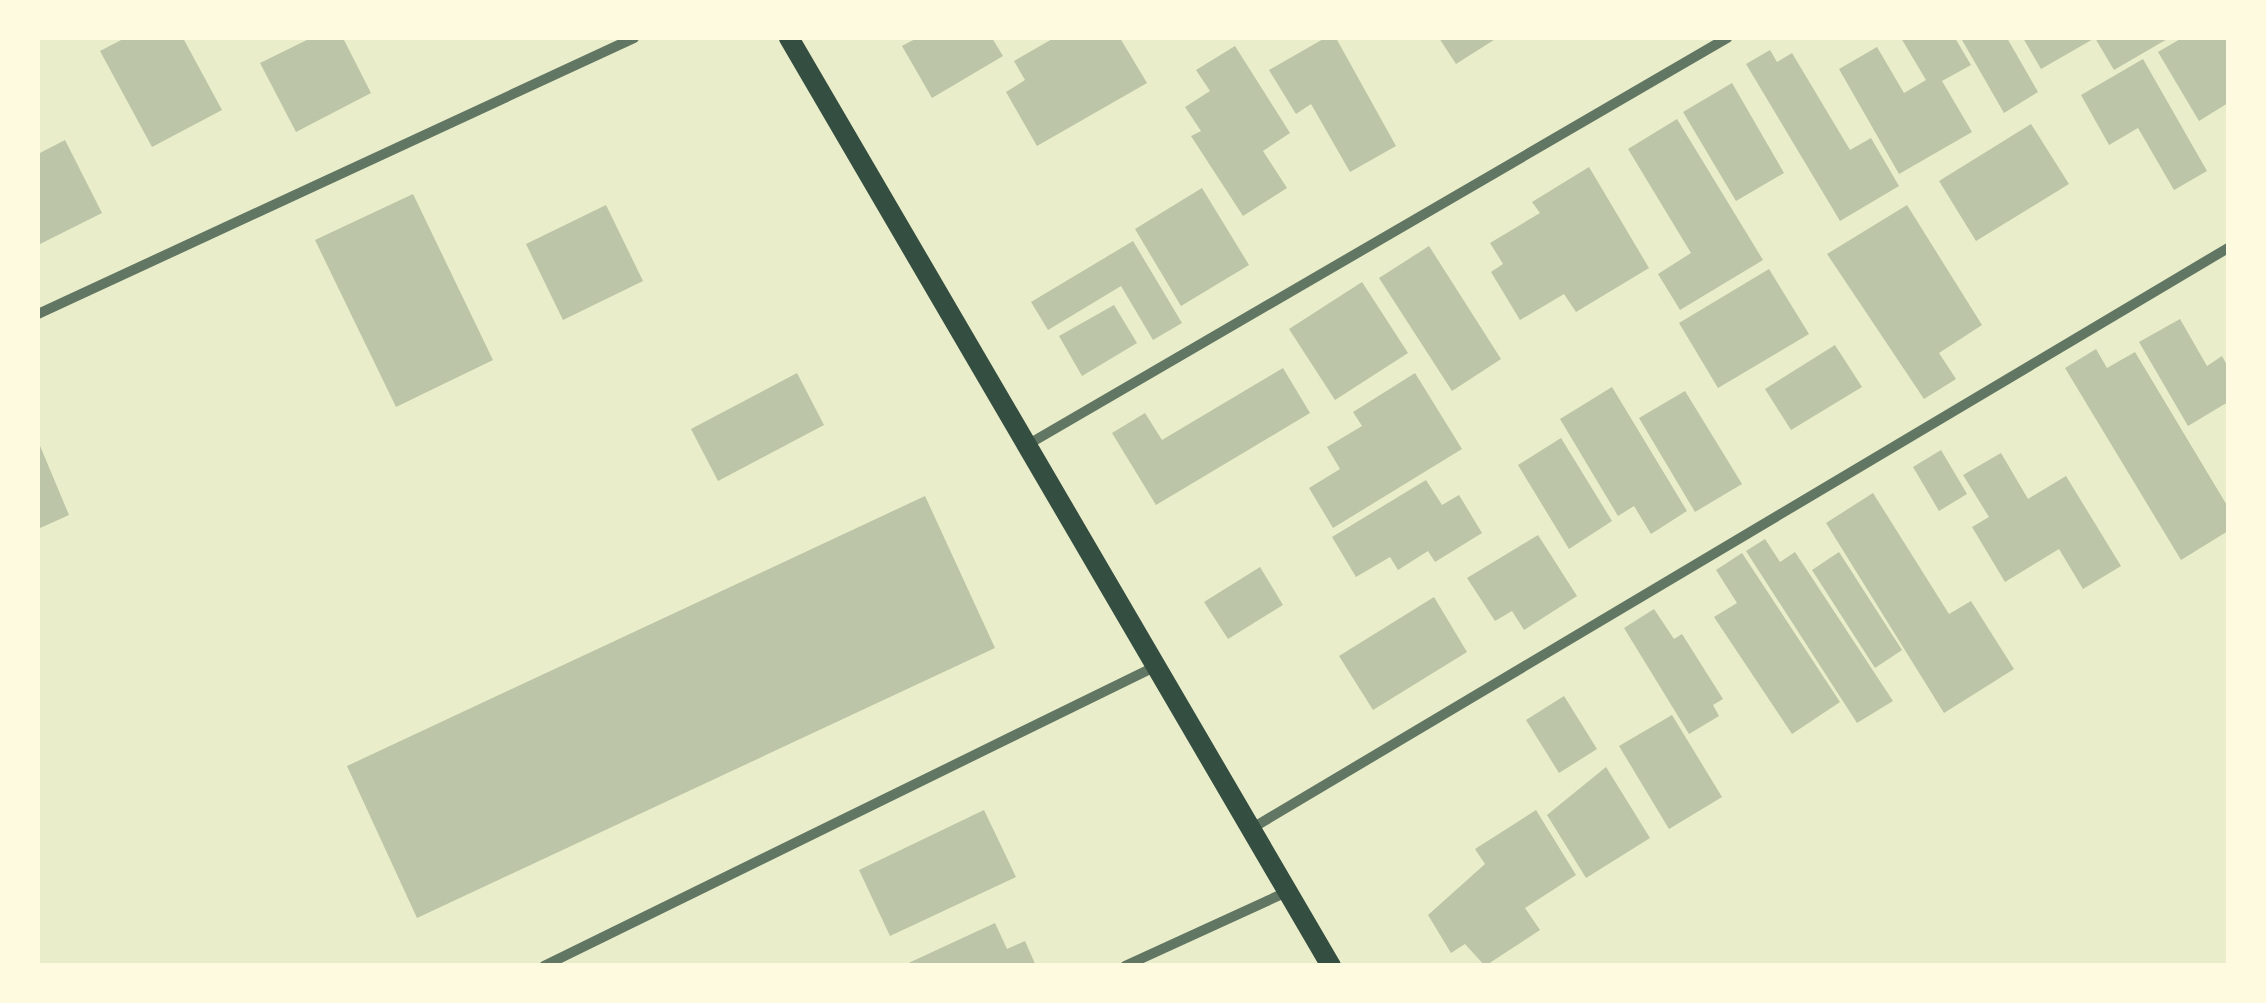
<!DOCTYPE html>
<html>
<head>
<meta charset="utf-8">
<style>
	body { margin:0 }
	#map { position:relative; width:2266px; height:1003px; overflow:hidden; background:#e9edc9; font-family:"PT Serif",serif }
	div>[style] { position:absolute }
	[style*='--x'] { left:calc(var(--x)*1px); top:calc(var(--y)*1px); width:calc(var(--w)*1px); rotate:calc(var(--a)*1deg) }
	.building>* { inset:0; background:#bcc5a7 }
	.minor>* { height:10px; margin:-5px; padding:0 5px; transform-origin:5px; border-radius:5px; background:#617663 }
	.secondary>* { height:20px; margin:-10px; padding:0 10px; transform-origin:10px; border-radius:10px; background:#344e41 }
	span { translate:-50% -50%; white-space:nowrap; text-align:center; line-height:1.15; -webkit-text-stroke:10px #fefae0; paint-order:stroke }
	.frame { position:absolute; inset:0; border:40px solid #fefae0; pointer-events:none }
</style>
</head>
<body>
<div id="map">
	<div class="building">
		<div style="clip-path:polygon(125px 38px,183px 38px,222px 110px,152px 147px,100px 51px)"></div>
		<div style="clip-path:polygon(311px 38px,343px 38px,371px 93px,296px 132px,260px 63px)"></div>
		<div style="clip-path:polygon(917px 38px,992px 38px,1003px 56px,932px 98px,902px 46px)"></div>
		<div style="clip-path:polygon(1054px 38px,1120px 38px,1147px 83px,1037px 146px,1006px 92px,1025px 80px,1014px 61px)"></div>
		<div style="clip-path:polygon(1325px 38px,1336px 38px,1396px 146px,1350px 172px,1311px 104px,1296px 114px,1269px 70px)"></div>
		<div style="clip-path:polygon(1439px 38px,1497px 38px,1456px 64px)"></div>
		<div style="clip-path:polygon(1901px 38px,1955px 38px,1971px 65px,1942px 81px,1972px 132px,1899px 174px,1839px 69px,1877px 47px,1904px 93px,1926px 80px)"></div>
		<div style="clip-path:polygon(2007px 38px,2038px 92px,2004px 113px,1962px 40px)"></div>
		<div style="clip-path:polygon(2023px 38px,2169px 38px,2114px 70px,2095px 38px,2041px 69px)"></div>
		<div style="clip-path:polygon(2182px 38px,2228px 38px,2228px 103px,2199px 121px,2158px 52px)"></div>
		<div style="clip-path:polygon(1235px 46px,1290px 133px,1263px 151px,1287px 188px,1243px 216px,1191px 136px,1201px 131px,1185px 107px,1210px 91px,1196px 70px)"></div>
		<div style="clip-path:polygon(1770px 50px,1777px 62px,1792px 53px,1850px 150px,1871px 138px,1899px 186px,1840px 221px,1746px 64px)"></div>
		<div style="clip-path:polygon(2143px 59px,2207px 171px,2174px 190px,2138px 128px,2109px 145px,2081px 95px)"></div>
		<div style="clip-path:polygon(1732px 83px,1784px 173px,1736px 201px,1683px 112px)"></div>
		<div style="clip-path:polygon(1677px 119px,1763px 260px,1680px 310px,1658px 274px,1691px 253px,1628px 149px)"></div>
		<div style="clip-path:polygon(2031px 124px,2069px 184px,1976px 241px,1939px 181px)"></div>
		<div style="clip-path:polygon(65px 140px,102px 213px,38px 245px,38px 154px)"></div>
		<div style="clip-path:polygon(1589px 167px,1649px 268px,1576px 312px,1564px 294px,1520px 320px,1491px 272px,1503px 264px,1490px 243px,1540px 213px,1532px 202px)"></div>
		<div style="clip-path:polygon(1202px 188px,1249px 265px,1181px 306px,1135px 229px)"></div>
		<div style="clip-path:polygon(413px 194px,493px 360px,396px 407px,315px 240px)"></div>
		<div style="clip-path:polygon(606px 205px,643px 281px,563px 320px,526px 244px)"></div>
		<div style="clip-path:polygon(1907px 205px,1982px 325px,1939px 353px,1956px 379px,1924px 399px,1827px 254px)"></div>
		<div style="clip-path:polygon(1133px 241px,1182px 323px,1153px 340px,1121px 286px,1048px 330px,1031px 302px)"></div>
		<div style="clip-path:polygon(1429px 246px,1501px 359px,1452px 391px,1379px 278px)"></div>
		<div style="clip-path:polygon(1769px 269px,1809px 334px,1718px 388px,1679px 323px)"></div>
		<div style="clip-path:polygon(1362px 282px,1408px 353px,1335px 400px,1289px 329px)"></div>
		<div style="clip-path:polygon(1114px 305px,1137px 343px,1082px 376px,1059px 336px)"></div>
		<div style="clip-path:polygon(2180px 319px,2207px 366px,2222px 356px,2228px 367px,2228px 402px,2188px 426px,2139px 342px)"></div>
		<div style="clip-path:polygon(1835px 345px,1862px 387px,1791px 430px,1765px 389px)"></div>
		<div style="clip-path:polygon(2096px 349px,2107px 368px,2135px 352px,2228px 507px,2228px 531px,2181px 560px,2065px 368px)"></div>
		<div style="clip-path:polygon(1283px 368px,1310px 413px,1156px 505px,1112px 433px,1145px 413px,1162px 440px)"></div>
		<div style="clip-path:polygon(797px 373px,824px 425px,718px 481px,691px 429px)"></div>
		<div style="clip-path:polygon(1415px 373px,1462px 449px,1333px 528px,1309px 488px,1340px 469px,1327px 447px,1362px 426px,1353px 412px)"></div>
		<div style="clip-path:polygon(1612px 387px,1687px 511px,1651px 534px,1634px 506px,1618px 516px,1560px 419px)"></div>
		<div style="clip-path:polygon(1685px 391px,1742px 484px,1695px 512px,1639px 418px)"></div>
		<div style="clip-path:polygon(1561px 438px,1612px 521px,1569px 549px,1518px 465px)"></div>
		<div style="clip-path:polygon(38px 441px,69px 515px,38px 529px)"></div>
		<div style="clip-path:polygon(1941px 450px,1967px 494px,1939px 511px,1913px 467px)"></div>
		<div style="clip-path:polygon(2001px 453px,2028px 499px,2066px 476px,2121px 566px,2083px 589px,2059px 549px,2005px 582px,1972px 527px,1989px 517px,1963px 475px)"></div>
		<div style="clip-path:polygon(1426px 480px,1442px 505px,1459px 495px,1482px 533px,1435px 562px,1428px 551px,1398px 570px,1390px 557px,1356px 577px,1332px 537px)"></div>
		<div style="clip-path:polygon(1873px 493px,1949px 614px,1971px 601px,2014px 669px,1944px 713px,1826px 523px)"></div>
		<div style="clip-path:polygon(925px 496px,995px 648px,417px 918px,347px 766px)"></div>
		<div style="clip-path:polygon(1538px 535px,1577px 596px,1524px 630px,1512px 611px,1495px 621px,1467px 578px)"></div>
		<div style="clip-path:polygon(1765px 539px,1780px 562px,1795px 552px,1893px 701px,1857px 723px,1746px 551px)"></div>
		<div style="clip-path:polygon(1839px 552px,1902px 650px,1875px 668px,1812px 570px)"></div>
		<div style="clip-path:polygon(1742px 553px,1840px 702px,1792px 734px,1714px 617px,1737px 603px,1716px 570px)"></div>
		<div style="clip-path:polygon(1260px 567px,1283px 605px,1228px 639px,1204px 602px)"></div>
		<div style="clip-path:polygon(1434px 597px,1467px 652px,1373px 710px,1339px 656px)"></div>
		<div style="clip-path:polygon(1654px 609px,1674px 639px,1682px 634px,1723px 699px,1713px 705px,1719px 716px,1689px 734px,1624px 628px)"></div>
		<div style="clip-path:polygon(1564px 696px,1597px 749px,1559px 773px,1526px 720px)"></div>
		<div style="clip-path:polygon(1672px 715px,1722px 797px,1669px 829px,1619px 746px)"></div>
		<div style="clip-path:polygon(1606px 767px,1650px 838px,1586px 878px,1547px 815px)"></div>
		<div style="clip-path:polygon(984px 810px,1016px 877px,890px 936px,859px 870px)"></div>
		<div style="clip-path:polygon(1536px 810px,1576px 875px,1525px 908px,1540px 930px,1485px 966px,1465px 944px,1451px 953px,1428px 915px,1485px 864px,1475px 849px)"></div>
		<div style="clip-path:polygon(995px 923px,1007px 949px,1025px 941px,1036px 966px,902px 966px)"></div>
	</div>
	<div class="minor">
		<div style="--x:38;--y:314;--w:657;--a:-24.85"></div>
		<div style="--x:1027;--y:445;--w:810;--a:-30.17"></div>
		<div style="--x:1249;--y:830;--w:1139;--a:-30.73"></div>
		<div style="--x:544;--y:966;--w:679;--a:-26.11"></div>
		<div style="--x:1125;--y:966;--w:178;--a:-24.6"></div>
	</div>
	<div class="secondary">
		<div style="--x:789;--y:38;--w:1075;--a:59.71"></div>
	</div>
	<div class="frame"></div>
</div>
</body>
</html>
